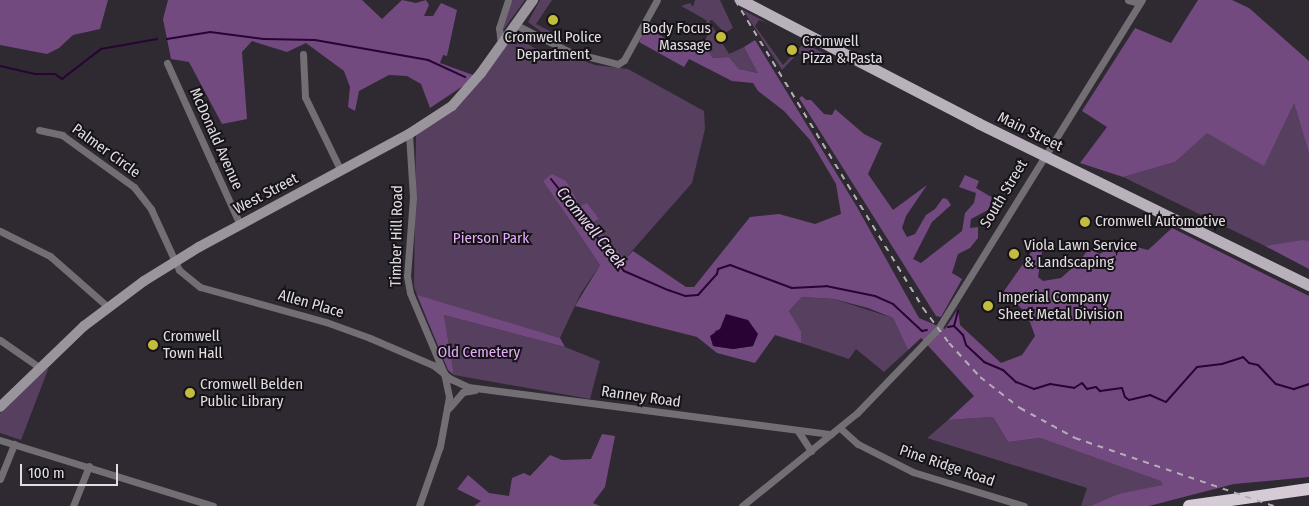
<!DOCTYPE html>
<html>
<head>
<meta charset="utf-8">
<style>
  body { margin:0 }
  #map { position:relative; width:1309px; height:506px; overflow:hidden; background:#2f2932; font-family:"Fira Sans Condensed",sans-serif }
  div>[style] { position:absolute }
  .green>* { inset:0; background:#573f5f }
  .forest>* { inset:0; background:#724a80 }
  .water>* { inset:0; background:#2a0335 }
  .stream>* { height:2px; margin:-1px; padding:0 1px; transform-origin:1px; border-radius:1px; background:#2a0335 }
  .minor>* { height:7px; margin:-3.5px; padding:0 3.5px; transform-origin:3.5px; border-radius:3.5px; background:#726e73 }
  .secondary>* { height:10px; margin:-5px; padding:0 5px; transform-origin:5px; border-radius:5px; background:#9a949c }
  .primary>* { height:11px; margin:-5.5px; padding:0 5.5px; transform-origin:5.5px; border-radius:5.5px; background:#b8b1bb }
  .motorway>* { height:12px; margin:-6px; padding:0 6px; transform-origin:6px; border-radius:6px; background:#d4cbd7 }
  .rail>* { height:2px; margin-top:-1px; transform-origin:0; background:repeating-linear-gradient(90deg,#b3adb4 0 6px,transparent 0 12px) }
  .dots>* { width:14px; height:14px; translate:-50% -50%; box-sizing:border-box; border:2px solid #161317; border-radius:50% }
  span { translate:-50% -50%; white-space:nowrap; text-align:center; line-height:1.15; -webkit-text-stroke:4px #161317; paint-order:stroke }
  .poi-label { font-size:15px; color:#e2dde3 }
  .right { translate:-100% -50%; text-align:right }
  .left { translate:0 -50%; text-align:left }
  .street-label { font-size:15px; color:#e2dde3 }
  .park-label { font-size:15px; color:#e8acfd }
  .water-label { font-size:16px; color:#ecd4f4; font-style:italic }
  .scale { position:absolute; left:20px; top:464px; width:98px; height:22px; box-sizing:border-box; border:2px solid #e2dde3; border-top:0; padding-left:6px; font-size:15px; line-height:18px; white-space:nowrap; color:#e2dde3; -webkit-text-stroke:4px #161317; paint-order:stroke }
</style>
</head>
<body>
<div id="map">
  <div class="green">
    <i style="clip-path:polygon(512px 0,525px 0,504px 29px,502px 28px)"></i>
    <i style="clip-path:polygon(540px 0,552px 0,536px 24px,550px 31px,547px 36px,528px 22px)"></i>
    <i style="clip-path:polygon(695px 0,720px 0,733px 28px,725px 33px,712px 20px,709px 21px,729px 54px,744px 47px,759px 73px,739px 69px,729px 57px,713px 58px,703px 44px,710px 31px,706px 20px,681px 6px,690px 3px,693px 7px)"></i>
    <i style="clip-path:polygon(743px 10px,768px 23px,759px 20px,755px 26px,783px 65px,804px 43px,824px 53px,819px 62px,798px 53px,782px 70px)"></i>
    <i style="clip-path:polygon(515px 34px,523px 34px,520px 39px,534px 48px,558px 57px,561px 52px,595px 65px,628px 69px,704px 111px,705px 129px,692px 183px,625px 259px,592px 223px,598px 220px,580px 206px,567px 188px,543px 181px,600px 265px,581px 293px,560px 338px,425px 299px,417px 295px,414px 286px,416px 135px,462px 102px)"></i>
    <i style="clip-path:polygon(1294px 103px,1309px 154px,1309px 241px,1265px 246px,1123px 177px,1175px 162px,1206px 132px)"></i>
    <i style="clip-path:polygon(802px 297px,834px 299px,893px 318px,908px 350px,884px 372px,856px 349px,849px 359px,801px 343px,801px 331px,789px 311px)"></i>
    <i style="clip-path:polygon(444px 315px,565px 347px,600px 361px,590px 399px,454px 375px)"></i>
    <i style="clip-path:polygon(49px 367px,21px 440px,0 433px,0 413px)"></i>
    <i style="clip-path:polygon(993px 417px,1008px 442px,1040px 438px,1162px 481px,1164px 486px,1118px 494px,1090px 506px,1081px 506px,1087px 488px,927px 438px,948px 420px)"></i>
  </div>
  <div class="forest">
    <i style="clip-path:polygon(0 0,108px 0,100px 29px,73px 35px,59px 48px,47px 54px,0 45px)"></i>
    <i style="clip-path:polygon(168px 0,362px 0,382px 19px,402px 0,416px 3px,426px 0,429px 5px,424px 16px,433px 16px,441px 3px,457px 10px,447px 56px,443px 55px,440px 63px,473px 75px,466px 84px,430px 108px,421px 84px,407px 76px,389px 75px,359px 91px,355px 111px,348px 107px,350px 87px,344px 71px,306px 43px,287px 52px,252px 41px,242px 52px,247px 119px,222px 124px,189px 62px,171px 59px,163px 19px)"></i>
    <i style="clip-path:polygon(1198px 0,1232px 0,1249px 8px,1309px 61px,1309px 154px,1294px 103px,1264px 166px,1207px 133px,1175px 162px,1123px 177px,1080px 163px,1107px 127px,1082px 111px,1135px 28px,1171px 43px)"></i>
    <i style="clip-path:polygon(evenodd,646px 28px,688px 50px,703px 44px,713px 58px,729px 57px,739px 69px,758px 73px,744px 47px,755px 40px,857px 207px,919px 318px,945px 329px,958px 309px,960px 325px,1001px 363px,1022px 355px,1035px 336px,1027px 314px,1004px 291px,1037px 244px,1043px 246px,1038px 277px,1043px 281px,1061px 278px,1081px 260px,1088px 249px,1100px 254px,1118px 242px,1148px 250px,1172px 228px,1309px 296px,1309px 477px,1234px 484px,1149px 506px,1090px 506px,1118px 494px,1163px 485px,1161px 481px,1040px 438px,1008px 442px,993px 417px,948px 420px,974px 396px,921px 338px,908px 350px,893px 318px,868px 308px,834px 299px,802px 297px,789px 311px,801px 331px,801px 343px,775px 335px,755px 363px,717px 353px,697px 337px,575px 306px,600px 265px,543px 181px,552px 174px,566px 181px,580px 206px,587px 203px,599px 219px,592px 223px,625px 259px,633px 251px,686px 287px,694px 287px,750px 217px,779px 214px,815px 224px,841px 214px,836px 184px,810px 140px,784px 111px,758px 91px,753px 83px,732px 81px,689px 59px,684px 67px,639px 42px,646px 28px,720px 329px,753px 346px,733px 349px,713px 346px,715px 331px,720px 329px)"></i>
    <i style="clip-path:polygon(802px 96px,806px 100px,811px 100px,824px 114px,832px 115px,835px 109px,864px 134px,882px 143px,868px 174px,893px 210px,927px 185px,906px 216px,902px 228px,907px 237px,915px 234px,926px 215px,935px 209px,943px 198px,947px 199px,951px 205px,932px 222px,913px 259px,921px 263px,962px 231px,965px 213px,974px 203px,976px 193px,959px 187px,965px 175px,979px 181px,976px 188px,993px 198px,988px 210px,971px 219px,970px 228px,978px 227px,978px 238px,970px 248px,958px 254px,952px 273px,962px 279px,941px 317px,936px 316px,799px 98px)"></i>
    <i style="clip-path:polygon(1303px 240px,1309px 241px,1309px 269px,1265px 246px)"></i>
    <i style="clip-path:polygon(417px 295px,560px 338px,565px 347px,444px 315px,454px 375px,448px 370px)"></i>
    <i style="clip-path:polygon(602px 434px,615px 436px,605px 487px,593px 503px,600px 506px,474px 506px,481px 501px,457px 489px,468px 475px,489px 493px,509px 496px,512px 478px,524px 473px,530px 476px,550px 455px,562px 460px,591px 459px)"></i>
  </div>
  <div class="water">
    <i style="clip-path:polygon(726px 314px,748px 320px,758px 334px,753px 346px,733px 349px,713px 346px,710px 336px,720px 329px)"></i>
  </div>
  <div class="stream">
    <i style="left:167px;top:39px;width:44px;rotate:-9.2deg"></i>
    <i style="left:210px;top:32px;width:54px;rotate:7.4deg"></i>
    <i style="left:264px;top:39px;width:51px;rotate:1.1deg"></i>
    <i style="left:315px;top:40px;width:115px;rotate:10deg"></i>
    <i style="left:428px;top:60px;width:41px;rotate:24.7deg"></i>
    <i style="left:0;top:66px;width:37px;rotate:13deg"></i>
    <i style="left:36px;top:74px;width:19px"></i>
    <i style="left:55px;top:74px;width:9px;rotate:36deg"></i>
    <i style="left:62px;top:79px;width:49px;rotate:-37.6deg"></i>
    <i style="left:101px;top:49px;width:57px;rotate:-10.1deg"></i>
    <i style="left:551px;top:179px;width:117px;rotate:51.6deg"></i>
    <i style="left:624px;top:271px;width:48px;rotate:23.4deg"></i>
    <i style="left:668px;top:290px;width:18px;rotate:19deg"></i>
    <i style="left:685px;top:296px;width:13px;rotate:-4deg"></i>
    <i style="left:698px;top:295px;width:28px;rotate:-48deg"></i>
    <i style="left:717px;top:274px;width:5px;rotate:-79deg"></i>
    <i style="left:718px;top:269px;width:13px;rotate:-18deg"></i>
    <i style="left:730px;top:265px;width:66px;rotate:20.4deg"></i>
    <i style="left:792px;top:288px;width:34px;rotate:-3deg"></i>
    <i style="left:826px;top:286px;width:50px;rotate:11.5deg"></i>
    <i style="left:875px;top:296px;width:20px;rotate:24deg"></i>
    <i style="left:893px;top:304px;width:40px;rotate:43deg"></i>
    <i style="left:922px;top:331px;width:5px;rotate:-11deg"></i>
    <i style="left:954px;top:326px;width:13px;rotate:45deg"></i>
    <i style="left:963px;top:335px;width:10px;rotate:73deg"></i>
    <i style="left:966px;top:345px;width:25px;rotate:43deg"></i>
    <i style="left:984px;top:362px;width:21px;rotate:23deg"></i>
    <i style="left:1003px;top:370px;width:18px;rotate:43deg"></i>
    <i style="left:1016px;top:382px;width:19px;rotate:21deg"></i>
    <i style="left:1034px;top:389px;width:17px;rotate:-17deg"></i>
    <i style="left:1050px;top:384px;width:24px;rotate:9deg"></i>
    <i style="left:1074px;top:388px;width:9px;rotate:-32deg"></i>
    <i style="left:1082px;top:383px;width:8px;rotate:50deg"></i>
    <i style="left:1087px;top:389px;width:9px;rotate:-13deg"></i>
    <i style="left:1096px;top:387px;width:6px;rotate:45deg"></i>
    <i style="left:1100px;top:391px;width:22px;rotate:-8deg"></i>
    <i style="left:1122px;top:388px;width:9px;rotate:72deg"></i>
    <i style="left:1125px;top:397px;width:5px;rotate:37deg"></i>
    <i style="left:1129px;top:400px;width:22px;rotate:-13deg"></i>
    <i style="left:1150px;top:395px;width:17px;rotate:24deg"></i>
    <i style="left:1166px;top:402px;width:47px;rotate:-48.5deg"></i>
    <i style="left:1197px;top:367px;width:25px;rotate:-7deg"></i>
    <i style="left:1222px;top:364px;width:22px;rotate:-18deg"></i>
    <i style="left:1243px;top:357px;width:8px;rotate:45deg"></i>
    <i style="left:1249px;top:363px;width:9px;rotate:13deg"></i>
    <i style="left:1258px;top:365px;width:26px;rotate:47deg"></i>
    <i style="left:1276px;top:384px;width:19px;rotate:16deg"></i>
    <i style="left:1294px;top:389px;width:16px;rotate:-18deg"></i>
    <i style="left:948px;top:327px;width:6px;rotate:-9deg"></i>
    <i style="left:954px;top:326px;width:16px;rotate:-75deg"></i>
  </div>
  <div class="minor">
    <i style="left:1128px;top:0;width:11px;rotate:15deg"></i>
    <i style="left:516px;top:25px;width:60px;rotate:26.6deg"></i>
    <i style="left:570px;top:52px;width:49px;rotate:14deg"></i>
    <i style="left:618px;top:64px;width:7px;rotate:-34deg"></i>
    <i style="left:624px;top:60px;width:68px;rotate:-61.2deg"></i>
    <i style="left:501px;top:46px;width:18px;rotate:-96deg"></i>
    <i style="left:499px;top:28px;width:29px;rotate:-72deg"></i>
    <i style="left:303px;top:54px;width:43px;rotate:87.3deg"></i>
    <i style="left:305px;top:97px;width:82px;rotate:64.1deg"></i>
    <i style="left:167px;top:63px;width:178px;rotate:65.7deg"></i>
    <i style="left:39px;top:130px;width:24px;rotate:12deg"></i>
    <i style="left:62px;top:135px;width:89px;rotate:35.8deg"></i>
    <i style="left:134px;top:187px;width:28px;rotate:52deg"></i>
    <i style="left:151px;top:209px;width:67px;rotate:65.3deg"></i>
    <i style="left:179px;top:270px;width:27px;rotate:39deg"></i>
    <i style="left:200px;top:287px;width:131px;rotate:15.5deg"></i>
    <i style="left:326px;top:322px;width:47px;rotate:20deg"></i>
    <i style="left:370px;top:338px;width:69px;rotate:23.2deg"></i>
    <i style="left:433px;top:365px;width:23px;rotate:38deg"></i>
    <i style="left:451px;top:379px;width:19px;rotate:25deg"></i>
    <i style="left:468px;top:387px;width:366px;rotate:7.4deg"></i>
    <i style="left:409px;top:134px;width:63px;rotate:86.4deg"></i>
    <i style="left:413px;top:197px;width:79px;rotate:94.3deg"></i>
    <i style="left:407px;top:276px;width:17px;rotate:80deg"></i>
    <i style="left:410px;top:293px;width:87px;rotate:67deg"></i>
    <i style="left:444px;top:373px;width:25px;rotate:78deg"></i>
    <i style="left:449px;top:397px;width:50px;rotate:100.4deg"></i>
    <i style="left:440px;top:446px;width:64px;rotate:109.3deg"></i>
    <i style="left:0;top:231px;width:56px;rotate:26.6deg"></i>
    <i style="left:50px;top:256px;width:77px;rotate:41.3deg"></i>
    <i style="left:939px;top:327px;width:385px;rotate:-58.2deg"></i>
    <i style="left:0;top:340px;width:47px;rotate:34.7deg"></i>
    <i style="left:449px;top:408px;width:21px;rotate:-49deg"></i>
    <i style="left:463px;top:392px;width:12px;rotate:-9deg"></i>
    <i style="left:840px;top:428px;width:24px;rotate:42deg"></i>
    <i style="left:858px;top:444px;width:62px;rotate:27deg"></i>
    <i style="left:913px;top:472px;width:116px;rotate:17deg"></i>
    <i style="left:798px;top:431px;width:24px;rotate:57deg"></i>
    <i style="left:0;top:440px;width:223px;rotate:17.2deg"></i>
    <i style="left:0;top:479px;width:38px;rotate:-68deg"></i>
    <i style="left:73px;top:506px;width:43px;rotate:-68.2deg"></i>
    <i style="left:742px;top:506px;width:148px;rotate:-39deg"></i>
    <i style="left:857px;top:413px;width:114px;rotate:-46.1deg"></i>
  </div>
  <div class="secondary">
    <i style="left:0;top:407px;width:117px;rotate:-44deg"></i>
    <i style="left:84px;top:326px;width:75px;rotate:-36.9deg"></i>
    <i style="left:144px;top:281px;width:65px;rotate:-31.7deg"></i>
    <i style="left:199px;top:247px;width:238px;rotate:-28.3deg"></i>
    <i style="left:409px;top:134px;width:51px;rotate:-33.1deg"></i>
    <i style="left:452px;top:106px;width:44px;rotate:-48.7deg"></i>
    <i style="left:481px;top:73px;width:90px;rotate:-54.5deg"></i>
  </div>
  <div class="primary">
    <i style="left:741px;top:0;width:267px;rotate:27.4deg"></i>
    <i style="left:978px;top:123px;width:369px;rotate:26.1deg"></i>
  </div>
  <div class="motorway">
    <i style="left:1189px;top:506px;width:121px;rotate:-8.1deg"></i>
  </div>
  <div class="rail">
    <i style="left:735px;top:0;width:361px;rotate:58.6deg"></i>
    <i style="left:923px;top:308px;width:44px;rotate:53.4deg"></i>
    <i style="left:949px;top:343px;width:46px;rotate:47.6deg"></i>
    <i style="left:980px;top:377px;width:51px;rotate:37.8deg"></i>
    <i style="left:1020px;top:408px;width:63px;rotate:28.6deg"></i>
    <i style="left:1075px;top:438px;width:210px;rotate:18.9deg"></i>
  </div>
  <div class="dots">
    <i style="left:553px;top:20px;background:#c2bd3f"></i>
    <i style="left:721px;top:37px;background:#c2bd3f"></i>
    <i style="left:792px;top:50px;background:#c2bd3f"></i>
    <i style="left:1085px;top:222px;background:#c2bd3f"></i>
    <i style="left:1014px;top:254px;background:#c2bd3f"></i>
    <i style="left:988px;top:306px;background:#c2bd3f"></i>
    <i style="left:153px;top:345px;background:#c2bd3f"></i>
    <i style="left:190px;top:393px;background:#c2bd3f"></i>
  </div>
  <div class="poi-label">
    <span class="right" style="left:711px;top:37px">Body Focus<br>Massage</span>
    <span style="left:553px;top:46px">Cromwell Police<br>Department</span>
    <span class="left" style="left:802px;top:50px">Cromwell<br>Pizza &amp; Pasta</span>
    <span class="left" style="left:1095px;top:222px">Cromwell Automotive</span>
    <span class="left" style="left:1024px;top:254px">Viola Lawn Service<br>&amp; Landscaping</span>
    <span class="left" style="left:998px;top:306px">Imperial Company<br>Sheet Metal Division</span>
    <span class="left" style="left:163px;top:345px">Cromwell<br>Town Hall</span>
    <span class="left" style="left:200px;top:393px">Cromwell Belden<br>Public Library</span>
  </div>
  <div class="street-label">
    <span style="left:1030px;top:132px;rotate:26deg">Main Street</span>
    <span style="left:216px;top:139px;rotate:66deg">McDonald Avenue</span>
    <span style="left:106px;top:151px;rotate:36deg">Palmer Circle</span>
    <span style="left:266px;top:194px;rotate:-28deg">West Street</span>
    <span style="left:1004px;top:194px;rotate:-59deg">South Street</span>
    <span style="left:397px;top:236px;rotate:-89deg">Timber Hill Road</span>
    <span style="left:311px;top:304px;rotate:16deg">Allen Place</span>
    <span style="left:641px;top:397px;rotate:8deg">Ranney Road</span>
    <span style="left:947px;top:466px;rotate:19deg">Pine Ridge Road</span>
  </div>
  <div class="park-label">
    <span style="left:491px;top:239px">Pierson Park</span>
    <span style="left:479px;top:353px">Old Cemetery</span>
  </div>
  <div class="water-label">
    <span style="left:591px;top:228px;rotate:51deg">Cromwell Creek</span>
  </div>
  <div class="scale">100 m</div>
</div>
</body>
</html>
